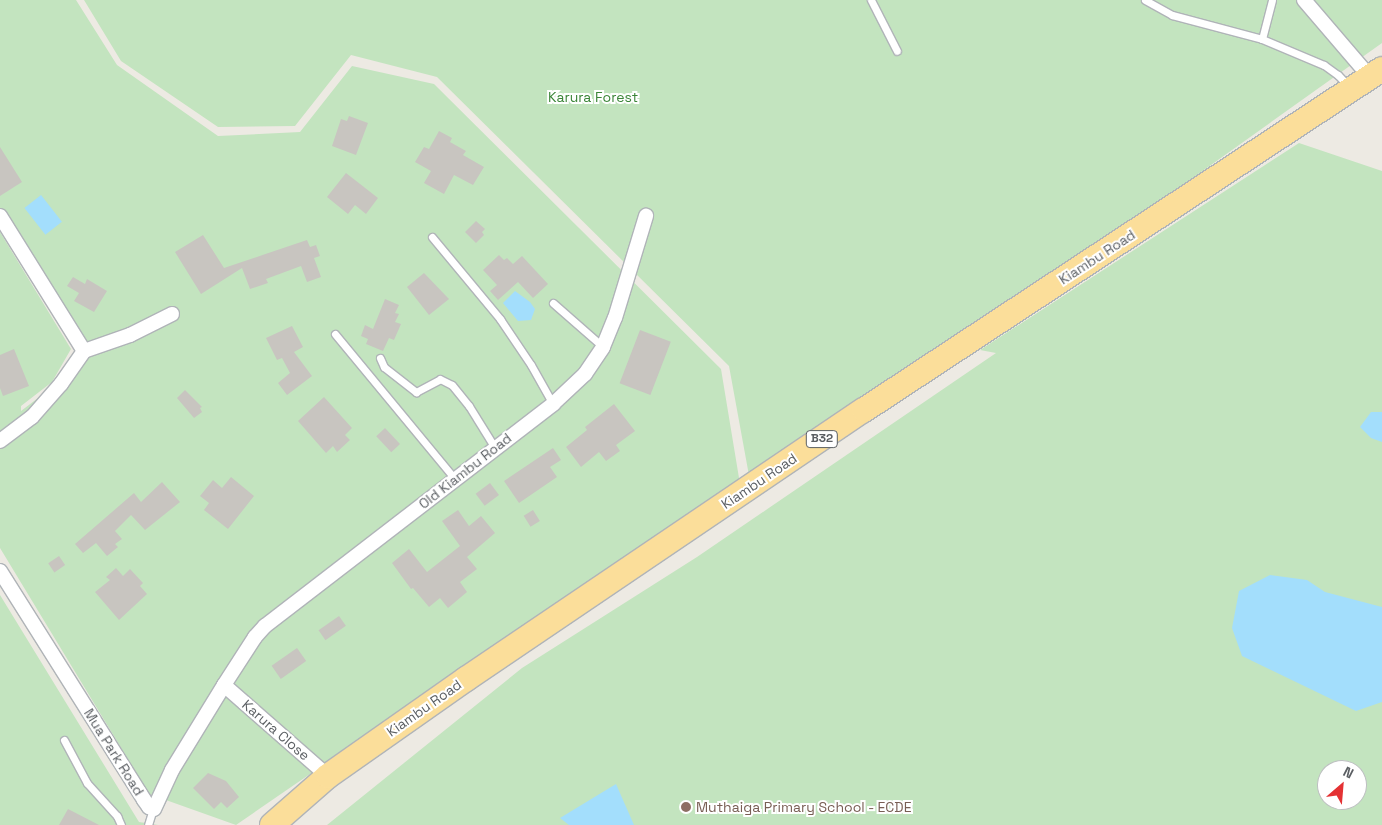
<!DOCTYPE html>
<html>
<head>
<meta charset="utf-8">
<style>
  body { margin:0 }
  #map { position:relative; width:1382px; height:825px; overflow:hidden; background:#edeae3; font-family:"Space Grotesk",sans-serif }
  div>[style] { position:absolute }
  .green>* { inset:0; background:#c3e4bf }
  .water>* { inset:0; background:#a3defc; transform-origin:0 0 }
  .building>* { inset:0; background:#c8c5c0; transform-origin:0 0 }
  .roads { filter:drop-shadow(1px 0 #b0b4b8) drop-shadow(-1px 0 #b0b4b8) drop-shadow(0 1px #b0b4b8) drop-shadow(0 -1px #b0b4b8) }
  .service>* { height:7px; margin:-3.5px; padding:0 3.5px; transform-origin:3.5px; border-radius:3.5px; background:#fff }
  .minor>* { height:14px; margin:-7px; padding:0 7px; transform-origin:7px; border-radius:7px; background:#fff }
  .trunk>* { height:24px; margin:-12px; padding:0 12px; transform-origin:12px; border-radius:12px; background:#fbde9a }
  .dots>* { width:14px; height:14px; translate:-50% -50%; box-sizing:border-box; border:2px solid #fff; border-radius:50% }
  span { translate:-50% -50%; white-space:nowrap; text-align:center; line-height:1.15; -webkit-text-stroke:4px #fff; paint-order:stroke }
  .shield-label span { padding:1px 4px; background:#fff; border:1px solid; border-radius:4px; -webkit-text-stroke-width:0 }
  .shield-label { font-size:12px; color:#5b5f63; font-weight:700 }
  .park-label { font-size:14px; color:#3b8538 }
  .street-label { font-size:14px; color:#5b5f63 }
  .education-label { font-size:14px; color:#785e54 }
  .left { translate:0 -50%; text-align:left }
  .north { position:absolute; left:1317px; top:760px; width:50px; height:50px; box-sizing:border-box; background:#fff; border:1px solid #bdbfc1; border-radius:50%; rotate:27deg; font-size:14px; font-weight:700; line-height:20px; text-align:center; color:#5b5f63 }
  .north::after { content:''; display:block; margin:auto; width:18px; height:22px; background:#e43234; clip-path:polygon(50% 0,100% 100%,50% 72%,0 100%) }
</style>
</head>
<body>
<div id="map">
  <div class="green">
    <i style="clip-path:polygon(0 0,76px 0,117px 65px,218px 136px,300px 132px,352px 66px,434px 84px,721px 369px,740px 484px,461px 670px,236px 825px,149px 794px,0 548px,0 232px,71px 349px,52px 382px,21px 406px,21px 411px,55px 385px,74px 354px,74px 346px,0 226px)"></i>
    <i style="clip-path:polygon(84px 0,1382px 0,1382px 43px,752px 492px,729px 366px,437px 77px,351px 55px,295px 126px,218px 127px,121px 61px)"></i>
    <i style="clip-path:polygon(evenodd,1299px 143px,1382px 171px,1382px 825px,327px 825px,522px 668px,697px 557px,996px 353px,980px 350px,1299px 143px,1327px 770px,1357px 770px,1357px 800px,1327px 800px,1327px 770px)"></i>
    <i style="clip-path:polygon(0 595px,139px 822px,158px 825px,0 825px)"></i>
  </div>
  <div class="water">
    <i style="left:41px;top:195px;width:34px;height:21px;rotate:52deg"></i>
    <i style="clip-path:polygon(515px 291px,530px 302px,535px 309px,531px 320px,518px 321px,503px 303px)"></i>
    <i style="clip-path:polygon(1371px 412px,1382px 412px,1382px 442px,1371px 438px,1360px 427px)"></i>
    <i style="clip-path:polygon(1270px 575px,1307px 580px,1325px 592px,1382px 607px,1382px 702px,1356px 711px,1242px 656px,1232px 628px,1239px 591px)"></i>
    <i style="clip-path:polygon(616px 784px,634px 825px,569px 825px,560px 818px)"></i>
  </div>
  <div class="building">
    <i style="clip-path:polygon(349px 116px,368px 123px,356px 155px,332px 146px,341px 119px,347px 121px)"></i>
    <i style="clip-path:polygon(439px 131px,452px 138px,450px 142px,466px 151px,463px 155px,484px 167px,473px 185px,454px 175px,444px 194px,424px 183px,431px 171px,415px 162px,424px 147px,429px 149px)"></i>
    <i style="clip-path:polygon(0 147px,22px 182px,0 196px)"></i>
    <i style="clip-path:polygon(346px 173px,378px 198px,366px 214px,355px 205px,348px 214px,327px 197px)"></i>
    <i style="clip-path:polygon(476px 221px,485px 229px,482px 232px,484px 235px,476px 243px,465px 232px)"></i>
    <i style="clip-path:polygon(203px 235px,224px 268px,307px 240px,310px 247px,316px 245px,320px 256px,314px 258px,321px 277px,307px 282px,301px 266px,266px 279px,268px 283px,250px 289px,242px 268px,201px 294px,175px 252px)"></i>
    <i style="clip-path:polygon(499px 255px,504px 260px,507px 258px,513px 264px,522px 256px,548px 284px,533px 298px,518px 282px,498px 300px,490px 291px,497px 285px,483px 270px)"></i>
    <i style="clip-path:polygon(424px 273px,449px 299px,429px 315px,407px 287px)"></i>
    <i style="clip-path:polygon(73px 277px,85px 284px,87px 279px,107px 291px,94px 312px,74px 301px,79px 293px,67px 286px)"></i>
    <i style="clip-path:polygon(385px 299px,399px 305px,395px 313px,399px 314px,395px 322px,401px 324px,394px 340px,389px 338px,383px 351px,366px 344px,368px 339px,361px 336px,365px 325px,373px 329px)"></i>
    <i style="clip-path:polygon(292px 326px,303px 347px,294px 352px,312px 376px,287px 395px,278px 383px,290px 373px,282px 358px,277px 360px,266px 338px)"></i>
    <i style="left:640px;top:330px;width:33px;height:57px;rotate:21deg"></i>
    <i style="clip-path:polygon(14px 349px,29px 386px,3px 396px,0 388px,0 355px)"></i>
    <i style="clip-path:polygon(185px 390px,202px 407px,200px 408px,202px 412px,194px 418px,177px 398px)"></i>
    <i style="clip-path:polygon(324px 397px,352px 428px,345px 435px,350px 440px,337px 452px,333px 446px,326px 453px,298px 421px)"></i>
    <i style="clip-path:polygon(614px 404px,635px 431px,616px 445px,620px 451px,606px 461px,599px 452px,581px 467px,566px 447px,587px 430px,585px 427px)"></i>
    <i style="left:385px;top:428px;width:22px;height:12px;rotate:47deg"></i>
    <i style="clip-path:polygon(553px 448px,561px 460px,550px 467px,557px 477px,519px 503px,504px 481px)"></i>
    <i style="clip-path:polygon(231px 477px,254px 496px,228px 529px,204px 510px,209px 503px,200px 496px,213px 480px,222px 488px)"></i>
    <i style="clip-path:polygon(162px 482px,180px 502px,145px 530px,131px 515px,115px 531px,122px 539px,115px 544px,118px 547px,107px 556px,96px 543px,83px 553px,75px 544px,134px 493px,141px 502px)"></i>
    <i style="left:490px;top:483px;width:15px;height:18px;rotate:53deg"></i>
    <i style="clip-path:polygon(458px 510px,469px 526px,481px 516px,495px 533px,467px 557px,477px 569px,460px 582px,467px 592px,448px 608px,440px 598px,429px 607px,413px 588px,411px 589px,392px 563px,409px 549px,427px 572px,460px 546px,442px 521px)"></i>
    <i style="left:533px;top:510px;width:13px;height:11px;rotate:58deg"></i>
    <i style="left:59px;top:556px;width:11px;height:13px;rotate:56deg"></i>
    <i style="clip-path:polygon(116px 568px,123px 576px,130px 569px,143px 583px,140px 586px,147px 594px,119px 620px,95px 592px,110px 580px,106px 577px)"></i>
    <i style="left:339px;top:616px;width:12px;height:25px;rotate:55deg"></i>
    <i style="left:297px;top:648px;width:16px;height:31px;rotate:55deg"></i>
    <i style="clip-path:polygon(208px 773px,226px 781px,239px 797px,227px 808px,221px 802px,214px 809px,193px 788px)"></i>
    <i style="clip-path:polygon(68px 809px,99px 825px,59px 825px)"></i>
  </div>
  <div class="roads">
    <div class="service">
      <i style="left:871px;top:0;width:57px;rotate:63deg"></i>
      <i style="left:1145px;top:0;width:31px;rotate:29deg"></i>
      <i style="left:1172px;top:15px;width:93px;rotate:14.9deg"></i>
      <i style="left:1262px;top:39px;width:67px;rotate:22.8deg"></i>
      <i style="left:1324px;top:65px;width:17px;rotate:36deg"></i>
      <i style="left:1338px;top:75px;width:16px;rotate:47deg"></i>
      <i style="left:1262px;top:39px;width:40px;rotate:-75.6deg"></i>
      <i style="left:432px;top:237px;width:107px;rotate:50.3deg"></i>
      <i style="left:500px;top:319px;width:55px;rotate:56deg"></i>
      <i style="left:531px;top:365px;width:45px;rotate:60.6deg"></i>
      <i style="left:553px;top:303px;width:67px;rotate:41.3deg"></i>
      <i style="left:335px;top:334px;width:188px;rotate:50.4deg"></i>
      <i style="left:380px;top:358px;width:10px;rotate:66deg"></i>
      <i style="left:384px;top:367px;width:41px;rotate:38deg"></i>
      <i style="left:416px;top:392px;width:27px;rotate:-28deg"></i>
      <i style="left:440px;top:379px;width:13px;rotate:27deg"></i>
      <i style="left:452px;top:385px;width:27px;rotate:51deg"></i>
      <i style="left:469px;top:406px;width:49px;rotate:58.2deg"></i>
      <i style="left:64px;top:740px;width:49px;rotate:61.9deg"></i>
      <i style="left:87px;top:783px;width:45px;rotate:47.7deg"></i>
      <i style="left:117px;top:816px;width:10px;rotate:66deg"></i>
      <i style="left:148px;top:825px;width:17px;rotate:-73deg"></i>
    </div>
    <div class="minor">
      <i style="left:1304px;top:0;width:101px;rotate:49.4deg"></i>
      <i style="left:0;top:216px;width:159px;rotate:58.1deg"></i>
      <i style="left:0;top:441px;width:40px;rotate:-37deg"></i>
      <i style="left:32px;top:417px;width:44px;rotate:-48.7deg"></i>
      <i style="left:61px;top:384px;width:40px;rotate:-55.1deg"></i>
      <i style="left:84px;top:351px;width:49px;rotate:-19.2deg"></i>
      <i style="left:130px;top:335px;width:47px;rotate:-26.6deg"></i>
      <i style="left:0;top:571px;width:271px;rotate:57.8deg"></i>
      <i style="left:144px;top:800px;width:9px;rotate:54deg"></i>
      <i style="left:149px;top:807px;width:5px;rotate:22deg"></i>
      <i style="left:154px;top:809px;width:43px;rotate:-65.2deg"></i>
      <i style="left:172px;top:770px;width:100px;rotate:-58.5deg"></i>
      <i style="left:224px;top:685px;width:57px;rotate:-57.1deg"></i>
      <i style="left:255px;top:637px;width:15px;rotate:-48deg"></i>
      <i style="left:265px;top:626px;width:364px;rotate:-37.6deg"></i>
      <i style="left:553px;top:404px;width:44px;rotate:-43.2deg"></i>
      <i style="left:585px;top:374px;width:32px;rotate:-56deg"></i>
      <i style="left:603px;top:347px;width:31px;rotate:-68deg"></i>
      <i style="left:615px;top:318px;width:107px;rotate:-73.1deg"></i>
      <i style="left:224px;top:685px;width:138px;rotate:41.2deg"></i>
    </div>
    <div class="trunk">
      <i style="left:272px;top:825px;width:74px;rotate:-41.2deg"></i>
      <i style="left:328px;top:776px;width:169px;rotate:-35.1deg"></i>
      <i style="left:466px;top:679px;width:480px;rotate:-34.1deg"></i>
      <i style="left:864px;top:410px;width:620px;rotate:-33.36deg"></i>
    </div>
  </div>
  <div class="dots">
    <i style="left:686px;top:807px;background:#8d6e63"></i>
  </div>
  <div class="shield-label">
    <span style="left:822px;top:439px">B32</span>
  </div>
  <div class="park-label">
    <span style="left:593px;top:97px">Karura Forest</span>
  </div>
  <div class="street-label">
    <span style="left:1097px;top:257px;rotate:-33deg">Kiambu Road</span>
    <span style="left:465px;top:471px;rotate:-38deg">Old Kiambu Road</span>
    <span style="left:759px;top:481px;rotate:-34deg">Kiambu Road</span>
    <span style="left:424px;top:708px;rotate:-35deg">Kiambu Road</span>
    <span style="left:276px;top:730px;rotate:41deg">Karura Close</span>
    <span style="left:114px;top:752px;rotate:58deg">Mua Park Road</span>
  </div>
  <div class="education-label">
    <span class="left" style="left:696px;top:807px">Muthaiga Primary School - ECDE</span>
  </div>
  <div class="north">N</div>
</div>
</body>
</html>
